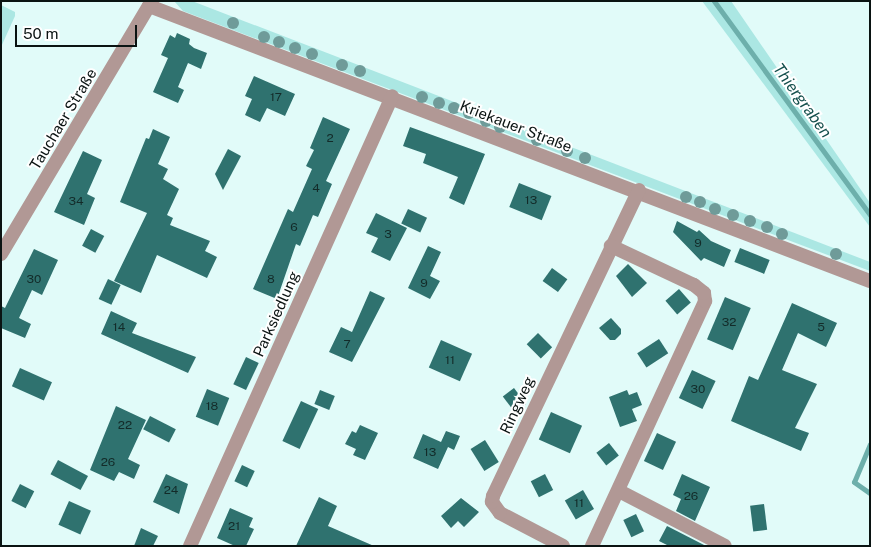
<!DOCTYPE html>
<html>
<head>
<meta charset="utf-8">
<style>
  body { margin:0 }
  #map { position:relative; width:871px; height:547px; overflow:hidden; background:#e1fbf9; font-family:"Public Sans",sans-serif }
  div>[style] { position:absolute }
  .green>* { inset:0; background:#abe7e3 }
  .stream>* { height:5px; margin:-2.5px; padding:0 2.5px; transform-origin:2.5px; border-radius:2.5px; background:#6dafab }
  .building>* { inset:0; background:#2f726f; transform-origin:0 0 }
  .minor>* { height:14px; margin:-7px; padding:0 7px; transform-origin:7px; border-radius:7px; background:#b19895 }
  .tertiary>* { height:14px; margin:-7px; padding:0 7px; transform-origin:7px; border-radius:7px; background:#b19895 }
  .trees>* { width:12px; height:12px; margin:-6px; border-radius:50%; background:#6f9b99 }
  span { translate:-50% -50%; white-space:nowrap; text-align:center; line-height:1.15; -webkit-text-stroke:4px #fff; paint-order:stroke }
  .number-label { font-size:12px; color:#132b29 }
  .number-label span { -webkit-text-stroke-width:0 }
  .street-label { font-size:15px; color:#0a1312 }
  .water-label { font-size:16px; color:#15504d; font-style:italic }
  .frame { position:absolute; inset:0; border:2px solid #0a1312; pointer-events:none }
  .scale { position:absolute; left:15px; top:25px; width:122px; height:22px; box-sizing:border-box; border:2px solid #0a1312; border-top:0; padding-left:6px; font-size:15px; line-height:18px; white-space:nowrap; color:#0a1312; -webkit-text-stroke:4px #fff; paint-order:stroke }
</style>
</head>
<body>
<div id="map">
  <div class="green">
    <i style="clip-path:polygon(174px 1px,192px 1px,870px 262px,870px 271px,183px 11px)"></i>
    <i style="clip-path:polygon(702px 1px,731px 1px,870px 203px,870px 227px)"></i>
    <i style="clip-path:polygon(1px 5px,15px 12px,15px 16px,1px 47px)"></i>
  </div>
  <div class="stream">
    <i style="left:714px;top:1px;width:265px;rotate:53.9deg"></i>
    <i style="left:870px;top:444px;width:41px;rotate:112.8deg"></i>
    <i style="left:854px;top:482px;width:19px;rotate:35deg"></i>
  </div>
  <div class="building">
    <i style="clip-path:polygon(177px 33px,190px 39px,189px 44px,194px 48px,207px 53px,201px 69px,188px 63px,178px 87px,184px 90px,178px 103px,153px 92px,168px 58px,161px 55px,170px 35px,175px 38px)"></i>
    <i style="clip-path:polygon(254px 76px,295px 94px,285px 116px,267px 108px,260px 122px,245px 115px,252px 99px,245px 96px)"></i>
    <i style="clip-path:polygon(323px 117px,350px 129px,326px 181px,332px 184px,318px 217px,313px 215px,300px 246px,296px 244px,277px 299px,253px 289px,288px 209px,293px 212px,312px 169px,306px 166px,314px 150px,310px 148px)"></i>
    <i style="clip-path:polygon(410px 127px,485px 154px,464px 205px,449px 198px,458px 177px,423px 163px,426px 154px,403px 146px)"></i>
    <i style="clip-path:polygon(153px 129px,170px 137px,158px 164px,168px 169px,163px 179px,179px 189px,167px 215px,173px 218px,170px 225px,210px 241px,205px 251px,217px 257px,207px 278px,157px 255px,141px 293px,114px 281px,147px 213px,120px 202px,146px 138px,149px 139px)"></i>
    <i style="clip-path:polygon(228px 149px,241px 156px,223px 190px,215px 174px)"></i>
    <i style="clip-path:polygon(83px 151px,102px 160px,87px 194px,95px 198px,84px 225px,54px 212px)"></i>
    <i style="left:519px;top:183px;width:35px;height:26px;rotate:22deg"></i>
    <i style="left:408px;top:209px;width:21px;height:16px;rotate:25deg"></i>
    <i style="clip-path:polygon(376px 213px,407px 228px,390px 261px,371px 252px,378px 238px,366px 233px)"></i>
    <i style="clip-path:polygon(677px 221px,697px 232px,699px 230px,711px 241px,731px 250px,724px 267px,704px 258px,701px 261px,673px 232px)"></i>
    <i style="left:91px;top:229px;width:15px;height:19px;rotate:28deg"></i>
    <i style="clip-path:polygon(428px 246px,441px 252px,430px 276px,440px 281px,430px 299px,408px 288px)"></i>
    <i style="left:740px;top:248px;width:32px;height:15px;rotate:22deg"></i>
    <i style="clip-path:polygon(34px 249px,58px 260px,42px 295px,32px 290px,19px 318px,31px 324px,25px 338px,1px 328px,1px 306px,5px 308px)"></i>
    <i style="clip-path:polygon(628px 264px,647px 283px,632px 297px,616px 276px)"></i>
    <i style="left:552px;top:268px;width:19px;height:16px;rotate:36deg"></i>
    <i style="left:108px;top:279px;width:14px;height:22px;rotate:25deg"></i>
    <i style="left:679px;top:289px;width:18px;height:18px;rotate:49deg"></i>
    <i style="clip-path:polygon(370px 291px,385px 298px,352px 362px,329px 352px,341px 327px,352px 332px)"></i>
    <i style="left:725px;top:297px;width:28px;height:46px;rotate:23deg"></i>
    <i style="clip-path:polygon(792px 303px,837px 323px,826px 347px,798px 333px,782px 370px,817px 384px,795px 428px,809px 433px,801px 451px,731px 421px,749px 376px,758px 380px)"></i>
    <i style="clip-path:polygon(111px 311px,137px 323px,132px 333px,196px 357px,188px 373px,101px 334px)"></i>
    <i style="clip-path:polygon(611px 318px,621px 329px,621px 334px,615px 340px,610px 340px,599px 328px)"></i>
    <i style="left:538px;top:333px;width:20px;height:16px;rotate:45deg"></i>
    <i style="left:659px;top:339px;width:17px;height:26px;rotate:57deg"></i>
    <i style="left:441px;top:340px;width:34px;height:30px;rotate:24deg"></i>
    <i style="left:246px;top:357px;width:14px;height:30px;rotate:25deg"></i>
    <i style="left:20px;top:368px;width:35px;height:20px;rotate:24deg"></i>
    <i style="left:692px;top:370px;width:26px;height:31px;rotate:25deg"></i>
    <i style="left:514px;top:388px;width:20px;height:14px;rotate:53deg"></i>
    <i style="left:207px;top:389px;width:24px;height:30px;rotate:22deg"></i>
    <i style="left:320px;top:390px;width:16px;height:15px;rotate:22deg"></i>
    <i style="clip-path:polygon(627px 390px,629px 395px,637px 392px,642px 405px,632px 409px,637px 421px,620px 427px,609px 397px)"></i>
    <i style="left:301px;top:401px;width:19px;height:44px;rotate:25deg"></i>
    <i style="clip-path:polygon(116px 406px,146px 420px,128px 459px,140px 465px,134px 479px,119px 472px,114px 481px,90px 470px)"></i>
    <i style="left:551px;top:412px;width:34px;height:30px;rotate:24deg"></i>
    <i style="left:150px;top:416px;width:29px;height:15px;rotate:27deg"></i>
    <i style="clip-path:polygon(360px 425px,378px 433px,365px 460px,353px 455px,356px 449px,345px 444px,352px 431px,356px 433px)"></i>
    <i style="clip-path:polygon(446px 431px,460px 436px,454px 450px,448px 447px,438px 469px,413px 458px,423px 434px,441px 442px)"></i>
    <i style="left:657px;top:433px;width:21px;height:31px;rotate:25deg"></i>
    <i style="left:485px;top:440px;width:26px;height:17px;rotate:58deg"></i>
    <i style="left:609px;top:443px;width:16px;height:16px;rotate:52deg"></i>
    <i style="left:58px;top:460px;width:34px;height:16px;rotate:28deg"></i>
    <i style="left:242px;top:465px;width:14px;height:18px;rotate:25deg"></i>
    <i style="clip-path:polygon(166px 474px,188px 484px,179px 514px,153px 502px)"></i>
    <i style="left:545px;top:474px;width:18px;height:16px;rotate:63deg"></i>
    <i style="clip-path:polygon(682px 474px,710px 487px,695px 521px,676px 511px,681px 499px,673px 495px)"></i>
    <i style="left:20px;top:484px;width:16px;height:19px;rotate:27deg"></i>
    <i style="left:583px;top:490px;width:22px;height:21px;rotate:60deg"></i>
    <i style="clip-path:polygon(319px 497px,337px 506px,328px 526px,374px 546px,296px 546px)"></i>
    <i style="clip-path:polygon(461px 498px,479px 512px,464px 527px,458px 521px,451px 528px,441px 516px)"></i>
    <i style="left:69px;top:501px;width:24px;height:26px;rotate:24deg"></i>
    <i style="left:764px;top:504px;width:26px;height:14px;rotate:83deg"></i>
    <i style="clip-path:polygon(230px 508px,253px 518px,249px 527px,254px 529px,246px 546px,235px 546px,217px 538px)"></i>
    <i style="left:636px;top:514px;width:19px;height:14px;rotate:65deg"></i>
    <i style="clip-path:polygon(667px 526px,669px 527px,706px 546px,669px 546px,659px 541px)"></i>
    <i style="clip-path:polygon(141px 528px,158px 536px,153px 546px,134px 546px)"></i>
  </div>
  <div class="minor">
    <i style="left:149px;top:6px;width:772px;rotate:20.88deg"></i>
    <i style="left:619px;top:491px;width:119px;rotate:27.4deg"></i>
    <i style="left:190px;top:546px;width:493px;rotate:-65.8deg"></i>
    <i style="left:563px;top:546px;width:71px;rotate:-152.4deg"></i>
    <i style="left:500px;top:513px;width:14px;rotate:-126deg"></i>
    <i style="left:492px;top:502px;width:6px;rotate:-81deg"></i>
    <i style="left:493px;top:496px;width:339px;rotate:-64.5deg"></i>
    <i style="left:592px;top:546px;width:270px;rotate:-65.2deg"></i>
    <i style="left:705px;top:301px;width:8px;rotate:-97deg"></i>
    <i style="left:704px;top:293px;width:13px;rotate:-141deg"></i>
    <i style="left:694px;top:285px;width:92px;rotate:-154.8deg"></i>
  </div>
  <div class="tertiary">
    <i style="left:1px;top:254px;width:295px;rotate:-59.2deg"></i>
  </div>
  <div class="trees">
    <i style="left:233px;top:23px"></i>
    <i style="left:264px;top:37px"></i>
    <i style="left:279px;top:42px"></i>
    <i style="left:295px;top:48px"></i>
    <i style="left:312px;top:54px"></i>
    <i style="left:342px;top:65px"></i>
    <i style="left:360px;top:71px"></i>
    <i style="left:422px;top:97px"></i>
    <i style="left:439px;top:103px"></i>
    <i style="left:454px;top:108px"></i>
    <i style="left:469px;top:113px"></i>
    <i style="left:486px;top:121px"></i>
    <i style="left:500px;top:127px"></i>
    <i style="left:537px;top:140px"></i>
    <i style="left:567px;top:151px"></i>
    <i style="left:585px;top:158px"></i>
    <i style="left:686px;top:197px"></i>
    <i style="left:700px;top:202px"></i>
    <i style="left:715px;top:209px"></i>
    <i style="left:733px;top:215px"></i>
    <i style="left:750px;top:221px"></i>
    <i style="left:767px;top:227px"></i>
    <i style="left:782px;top:234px"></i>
    <i style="left:836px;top:254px"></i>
  </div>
  <div class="number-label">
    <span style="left:276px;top:98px">17</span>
    <span style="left:330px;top:139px">2</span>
    <span style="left:316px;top:189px">4</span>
    <span style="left:531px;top:201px">13</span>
    <span style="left:76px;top:202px">34</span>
    <span style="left:294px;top:228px">6</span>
    <span style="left:388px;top:235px">3</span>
    <span style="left:698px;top:244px">9</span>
    <span style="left:34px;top:280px">30</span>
    <span style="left:271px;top:280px">8</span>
    <span style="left:424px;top:284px">9</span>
    <span style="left:729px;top:323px">32</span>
    <span style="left:119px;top:328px">14</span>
    <span style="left:821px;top:328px">5</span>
    <span style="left:347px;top:345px">7</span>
    <span style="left:450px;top:361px">11</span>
    <span style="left:698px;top:390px">30</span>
    <span style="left:212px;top:407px">18</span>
    <span style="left:125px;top:426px">22</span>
    <span style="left:430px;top:453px">13</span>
    <span style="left:108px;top:463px">26</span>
    <span style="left:171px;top:491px">24</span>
    <span style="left:691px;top:497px">26</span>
    <span style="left:579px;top:504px">11</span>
    <span style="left:234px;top:527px">21</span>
  </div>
  <div class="street-label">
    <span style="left:63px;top:119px;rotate:-59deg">Tauchaer Straße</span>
    <span style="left:516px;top:126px;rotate:21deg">Kriekauer Straße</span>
    <span style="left:276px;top:314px;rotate:-66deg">Parksiedlung</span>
    <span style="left:517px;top:405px;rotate:-65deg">Ringweg</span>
  </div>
  <div class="water-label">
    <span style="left:802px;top:101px;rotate:54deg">Thiergraben</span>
  </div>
  <div class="frame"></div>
  <div class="scale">50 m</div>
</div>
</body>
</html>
